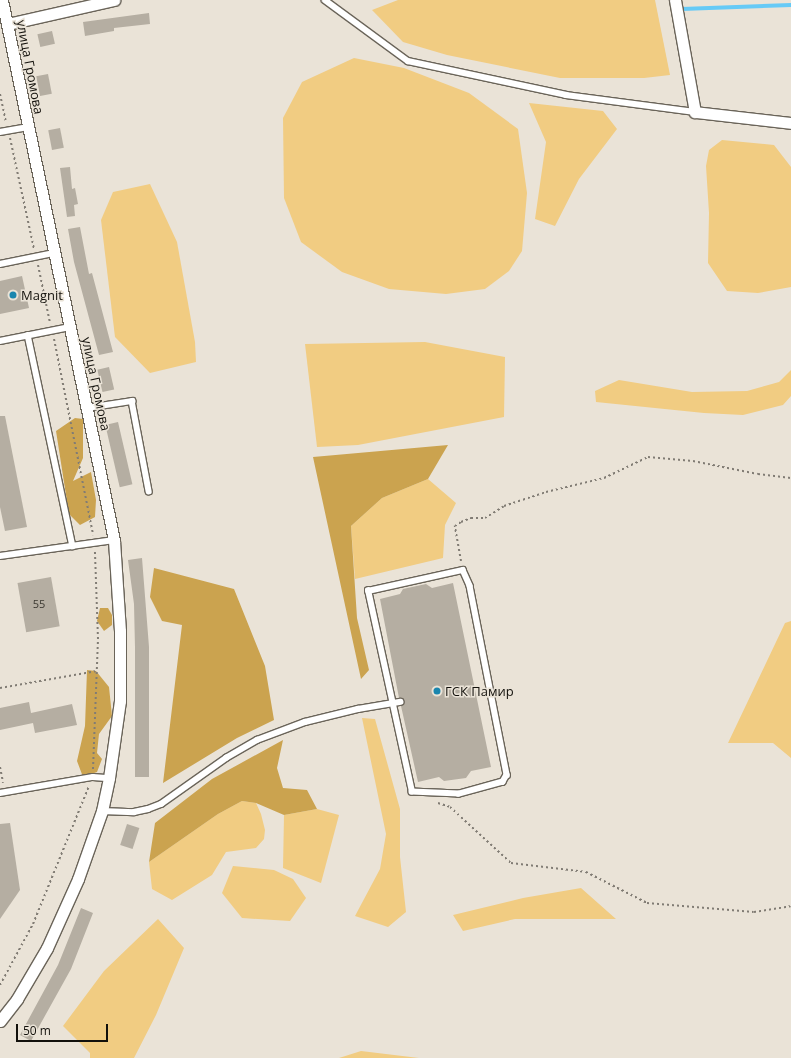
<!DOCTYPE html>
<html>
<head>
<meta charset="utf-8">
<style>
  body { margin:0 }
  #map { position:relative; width:791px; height:1058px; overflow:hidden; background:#eae3d7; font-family:"Open Sans",sans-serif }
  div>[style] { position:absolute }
  .green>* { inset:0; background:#f1cc82 }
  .forest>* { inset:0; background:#cba34f }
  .stream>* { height:3.5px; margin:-1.75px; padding:0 1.75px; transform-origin:1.75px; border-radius:1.75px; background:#66caf6 }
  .building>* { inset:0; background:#b5aea2; transform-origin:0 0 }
  .path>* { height:2px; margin-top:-1px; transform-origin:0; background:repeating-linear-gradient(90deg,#817c74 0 2px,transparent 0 5px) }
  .roads { filter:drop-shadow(1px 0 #6a6459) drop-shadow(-1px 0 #6a6459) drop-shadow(0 1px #6a6459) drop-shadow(0 -1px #6a6459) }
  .lane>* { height:5.5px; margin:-2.75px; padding:0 2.75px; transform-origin:2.75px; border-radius:2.75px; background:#fff }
  .street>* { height:11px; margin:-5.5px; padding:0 5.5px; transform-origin:5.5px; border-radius:5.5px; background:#fff }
  .dots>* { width:11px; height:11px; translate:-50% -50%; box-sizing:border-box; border:2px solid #eae3d7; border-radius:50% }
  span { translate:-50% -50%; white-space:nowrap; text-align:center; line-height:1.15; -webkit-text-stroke:3px #eae3d7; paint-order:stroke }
  .number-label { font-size:11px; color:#3b3831 }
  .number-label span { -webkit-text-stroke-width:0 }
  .street-label { font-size:13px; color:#12100b }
  .poi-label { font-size:13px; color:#12100b }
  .left { translate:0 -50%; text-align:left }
  .scale { position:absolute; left:16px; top:1024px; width:92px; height:18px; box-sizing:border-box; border:2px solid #12100b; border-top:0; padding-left:5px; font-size:12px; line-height:14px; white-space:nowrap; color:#12100b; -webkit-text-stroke:3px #eae3d7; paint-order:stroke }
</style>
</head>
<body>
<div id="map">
  <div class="green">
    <i style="clip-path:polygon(398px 0,655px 0,670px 75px,644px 78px,560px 78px,447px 55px,403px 42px,372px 10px)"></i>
    <i style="clip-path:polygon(354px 58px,404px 68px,469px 93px,518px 129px,527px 193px,522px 251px,509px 271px,485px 289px,446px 294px,389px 289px,342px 272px,301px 242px,284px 198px,283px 118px,302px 82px)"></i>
    <i style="clip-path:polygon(529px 103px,603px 111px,617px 129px,579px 179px,555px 226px,535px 219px,546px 142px)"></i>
    <i style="clip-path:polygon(722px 140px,774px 145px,791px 167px,791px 287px,758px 293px,727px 291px,708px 263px,709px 213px,706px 166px,709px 150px)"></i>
    <i style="clip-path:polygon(150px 184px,177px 242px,195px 342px,196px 362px,150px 373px,115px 337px,101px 220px,113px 192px)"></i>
    <i style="clip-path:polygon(425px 342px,505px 357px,504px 417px,358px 445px,317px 447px,305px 344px)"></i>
    <i style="clip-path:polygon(791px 370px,791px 396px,783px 405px,743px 415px,704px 413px,596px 402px,595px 391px,619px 380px,692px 392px,747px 391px,779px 382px)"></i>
    <i style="clip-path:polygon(428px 479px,456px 503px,445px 525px,443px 558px,355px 579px,351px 526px,382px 498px)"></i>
    <i style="clip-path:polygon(791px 621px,791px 758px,773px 743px,728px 743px,785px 623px)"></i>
    <i style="clip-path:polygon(362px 718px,375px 719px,400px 809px,400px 857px,406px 912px,388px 927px,355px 916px,380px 869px,386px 834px)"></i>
    <i style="clip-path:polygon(242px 801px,256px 803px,261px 814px,265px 830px,264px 839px,256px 848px,226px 852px,212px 875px,172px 900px,152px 889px,149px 862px,218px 814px)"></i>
    <i style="clip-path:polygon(317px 809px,339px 815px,321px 883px,283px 868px,284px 815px)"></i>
    <i style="clip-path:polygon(233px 866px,274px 870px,293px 879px,306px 898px,290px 921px,242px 918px,222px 893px)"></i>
    <i style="clip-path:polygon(581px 888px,616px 919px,515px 919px,463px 931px,453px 915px,523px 898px)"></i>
    <i style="clip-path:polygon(158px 919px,184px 948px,156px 1015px,134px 1058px,90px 1058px,90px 1053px,63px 1026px,104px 971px)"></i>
    <i style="clip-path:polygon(361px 1051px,419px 1058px,339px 1058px)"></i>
  </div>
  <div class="forest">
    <i style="clip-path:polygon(75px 418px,83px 419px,83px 458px,73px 481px,91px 472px,96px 500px,95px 517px,80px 525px,69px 514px,56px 431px)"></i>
    <i style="clip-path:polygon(448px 445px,428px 479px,382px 498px,351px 526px,357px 618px,369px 670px,361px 679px,313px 457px)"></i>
    <i style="clip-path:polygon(154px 568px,234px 589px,265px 666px,274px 720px,237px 738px,163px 783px,182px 625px,162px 621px,150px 597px)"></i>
    <i style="clip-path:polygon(100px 608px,108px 608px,112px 615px,112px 625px,104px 631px,97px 621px)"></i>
    <i style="clip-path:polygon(87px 670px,96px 671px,109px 687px,112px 716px,99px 734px,97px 753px,102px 759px,97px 772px,83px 777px,77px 761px,85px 726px)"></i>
    <i style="clip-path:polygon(283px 740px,277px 768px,283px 788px,307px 790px,317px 809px,284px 815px,256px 803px,242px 801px,218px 814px,149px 862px,155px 823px,212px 779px)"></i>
  </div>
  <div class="stream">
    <i style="left:682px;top:9px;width:109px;rotate:-2.1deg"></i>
  </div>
  <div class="building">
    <i style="clip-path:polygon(149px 13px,150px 24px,114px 28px,114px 31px,85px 36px,83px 22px)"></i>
    <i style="left:52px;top:31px;width:13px;height:15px;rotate:77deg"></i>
    <i style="left:48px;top:74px;width:20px;height:12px;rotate:79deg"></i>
    <i style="left:60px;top:128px;width:20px;height:12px;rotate:79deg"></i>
    <i style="clip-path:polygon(70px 167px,72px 189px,75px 188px,78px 204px,74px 205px,75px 216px,67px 217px,60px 168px)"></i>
    <i style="clip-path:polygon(80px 227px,89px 274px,92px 273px,113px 352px,99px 355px,74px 262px,68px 229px)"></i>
    <i style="clip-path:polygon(22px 276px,29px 308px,0 314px,0 281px)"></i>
    <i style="left:109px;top:367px;width:23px;height:12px;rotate:77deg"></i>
    <i style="clip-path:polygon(0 416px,5px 416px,27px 527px,5px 531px,0 507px)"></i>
    <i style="left:118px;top:422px;width:64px;height:13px;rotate:77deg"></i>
    <i style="clip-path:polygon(142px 558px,149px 647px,149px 777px,135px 777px,135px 648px,134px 604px,128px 560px)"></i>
    <i style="left:51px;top:577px;width:50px;height:34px;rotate:80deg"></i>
    <i style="clip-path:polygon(453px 583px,491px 767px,471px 771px,466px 778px,444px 781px,439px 777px,418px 782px,401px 706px,404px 701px,399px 698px,380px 599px,400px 594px,403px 589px,426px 584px,432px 588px)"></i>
    <i style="clip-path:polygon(29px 702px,31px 713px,72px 704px,77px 725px,35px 733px,33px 723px,0 730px,0 708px)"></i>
    <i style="clip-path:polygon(10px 823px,20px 890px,0 919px,0 824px)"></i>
    <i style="left:127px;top:824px;width:13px;height:22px;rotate:18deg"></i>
    <i style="clip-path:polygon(81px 908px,93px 913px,71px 969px,31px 1041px,20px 1035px,58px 965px)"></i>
  </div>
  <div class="path">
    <i style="left:0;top:94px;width:29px;rotate:78deg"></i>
    <i style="left:10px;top:138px;width:114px;rotate:77.8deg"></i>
    <i style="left:38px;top:265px;width:59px;rotate:78.3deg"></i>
    <i style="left:54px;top:339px;width:200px;rotate:78.7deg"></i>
    <i style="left:461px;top:561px;width:36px;rotate:-100deg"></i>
    <i style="left:455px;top:526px;width:7px;rotate:-34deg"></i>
    <i style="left:461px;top:522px;width:11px;rotate:-22deg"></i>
    <i style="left:471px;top:518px;width:14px"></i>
    <i style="left:485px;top:518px;width:22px;rotate:-32deg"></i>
    <i style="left:504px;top:506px;width:44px;rotate:-18.4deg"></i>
    <i style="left:546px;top:492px;width:60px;rotate:-13.6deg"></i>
    <i style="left:604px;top:478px;width:49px;rotate:-25.5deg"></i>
    <i style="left:648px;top:457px;width:45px;rotate:5.1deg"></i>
    <i style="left:693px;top:461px;width:66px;rotate:11.3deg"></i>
    <i style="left:758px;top:474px;width:33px;rotate:7deg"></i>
    <i style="left:0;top:688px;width:97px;rotate:-10deg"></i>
    <i style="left:0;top:767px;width:16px;rotate:79deg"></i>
    <i style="left:93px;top:769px;width:130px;rotate:-87.8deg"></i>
    <i style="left:98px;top:639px;width:88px;rotate:-92deg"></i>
    <i style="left:438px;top:803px;width:13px;rotate:18deg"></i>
    <i style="left:450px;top:807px;width:83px;rotate:42.6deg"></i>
    <i style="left:511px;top:863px;width:76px;rotate:6.8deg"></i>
    <i style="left:586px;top:872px;width:68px;rotate:26.9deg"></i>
    <i style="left:647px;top:903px;width:107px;rotate:4.8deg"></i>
    <i style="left:754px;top:912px;width:37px;rotate:-9deg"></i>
    <i style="left:0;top:985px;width:69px;rotate:-61.6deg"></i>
    <i style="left:33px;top:924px;width:149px;rotate:-67.9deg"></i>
  </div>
  <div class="roads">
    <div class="lane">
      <i style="left:325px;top:0;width:103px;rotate:36.3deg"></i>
      <i style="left:408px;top:61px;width:162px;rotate:12.1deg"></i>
      <i style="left:566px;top:95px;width:130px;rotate:7.5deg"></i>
      <i style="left:0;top:132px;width:27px;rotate:-10deg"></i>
      <i style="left:0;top:264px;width:55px;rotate:-11.5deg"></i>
      <i style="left:28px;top:335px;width:216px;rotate:78deg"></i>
      <i style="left:0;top:341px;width:71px;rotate:-11.3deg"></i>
      <i style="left:87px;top:408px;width:46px;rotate:-8.8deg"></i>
      <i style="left:132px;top:401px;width:92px;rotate:79.3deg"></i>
      <i style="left:0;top:556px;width:115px;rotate:-8deg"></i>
      <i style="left:463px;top:570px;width:17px;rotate:66deg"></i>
      <i style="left:470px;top:586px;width:193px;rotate:78.9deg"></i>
      <i style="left:507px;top:775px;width:8px;rotate:120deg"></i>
      <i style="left:503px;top:782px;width:46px;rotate:164.7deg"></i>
      <i style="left:459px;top:794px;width:47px;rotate:-177.6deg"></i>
      <i style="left:412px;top:792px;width:206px;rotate:-102.3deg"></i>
      <i style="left:368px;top:591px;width:97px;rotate:-12.5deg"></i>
      <i style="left:0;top:793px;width:94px;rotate:-9.8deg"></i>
      <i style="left:93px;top:777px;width:16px;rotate:4deg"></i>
      <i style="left:102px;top:811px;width:32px;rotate:2deg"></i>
      <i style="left:134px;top:812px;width:14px;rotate:-12deg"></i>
      <i style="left:148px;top:809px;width:14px;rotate:-21deg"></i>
      <i style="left:161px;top:804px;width:80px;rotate:-35.3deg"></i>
      <i style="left:226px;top:758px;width:36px;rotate:-30deg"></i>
      <i style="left:257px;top:740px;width:51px;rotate:-20.6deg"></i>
      <i style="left:305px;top:722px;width:55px;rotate:-13.8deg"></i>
      <i style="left:358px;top:709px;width:43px;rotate:-9.5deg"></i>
    </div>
    <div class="street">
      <i style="left:675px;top:0;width:114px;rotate:79.9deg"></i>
      <i style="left:695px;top:112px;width:97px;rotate:6.5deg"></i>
      <i style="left:8px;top:24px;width:109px;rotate:-12.8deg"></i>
      <i style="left:0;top:1021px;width:28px;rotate:-52deg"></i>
      <i style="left:17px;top:999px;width:59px;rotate:-59.5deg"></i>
      <i style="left:47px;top:948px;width:76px;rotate:-65.8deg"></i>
      <i style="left:78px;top:879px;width:72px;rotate:-70.6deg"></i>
      <i style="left:102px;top:811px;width:34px;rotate:-78deg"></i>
      <i style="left:109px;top:778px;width:78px;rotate:-81.9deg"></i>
      <i style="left:120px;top:701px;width:70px;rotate:-90deg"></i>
      <i style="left:120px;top:631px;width:91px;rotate:-93.8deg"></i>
      <i style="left:114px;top:540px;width:551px;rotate:-101.72deg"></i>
    </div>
  </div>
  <div class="dots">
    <i style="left:13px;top:295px;background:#1a86ae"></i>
    <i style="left:437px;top:691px;background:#1a86ae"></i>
  </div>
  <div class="number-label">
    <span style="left:39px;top:604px">55</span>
  </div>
  <div class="street-label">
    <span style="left:30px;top:67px;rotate:79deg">улица Громова</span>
    <span style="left:96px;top:384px;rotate:78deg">улица Громова</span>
  </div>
  <div class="poi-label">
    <span class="left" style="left:21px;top:295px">Magnit</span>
    <span class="left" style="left:445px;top:691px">ГСК Памир</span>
  </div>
  <div class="scale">50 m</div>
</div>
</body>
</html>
